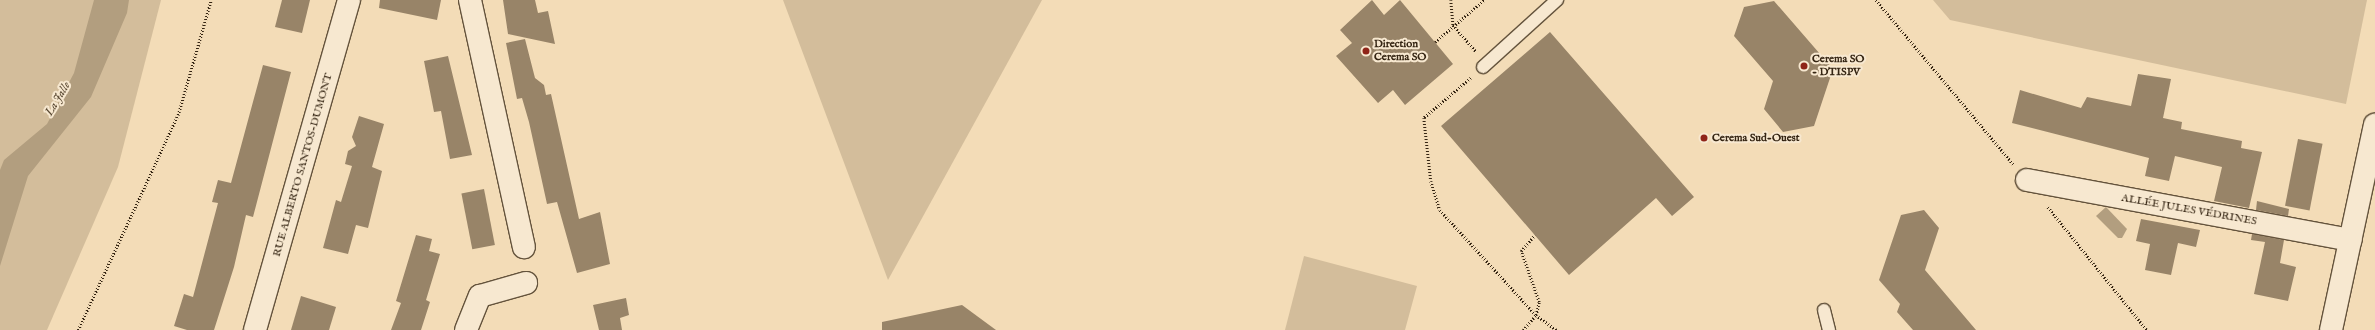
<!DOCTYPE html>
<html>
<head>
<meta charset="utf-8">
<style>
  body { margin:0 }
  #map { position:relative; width:2375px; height:330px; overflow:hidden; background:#f3dcb7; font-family:"IM FELL English",serif }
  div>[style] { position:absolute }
  .green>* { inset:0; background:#d3bd9b }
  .water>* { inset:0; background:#b29e7f }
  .building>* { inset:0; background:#988468; transform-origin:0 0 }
  .path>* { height:2.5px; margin-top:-1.25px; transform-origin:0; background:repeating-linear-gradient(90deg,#352513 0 1px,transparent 0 3px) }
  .roads { filter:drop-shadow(1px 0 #64533c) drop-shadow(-1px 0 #64533c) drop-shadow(0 1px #64533c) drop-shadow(0 -1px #64533c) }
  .service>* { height:12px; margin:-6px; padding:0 6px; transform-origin:6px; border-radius:6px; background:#f7e8d0 }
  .minor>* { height:22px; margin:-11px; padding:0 11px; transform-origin:11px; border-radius:11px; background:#f7e8d0 }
  .dots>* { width:11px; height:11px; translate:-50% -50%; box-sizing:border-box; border:2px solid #f7e8d0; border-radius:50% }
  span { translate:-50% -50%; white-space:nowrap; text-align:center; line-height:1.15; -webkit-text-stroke:4px #f7e8d0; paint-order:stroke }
  .poi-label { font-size:11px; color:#352513; font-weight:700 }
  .left { translate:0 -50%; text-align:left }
  .street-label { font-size:11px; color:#352513 }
  .water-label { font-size:12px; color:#5a4933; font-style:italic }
</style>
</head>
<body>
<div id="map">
  <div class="green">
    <i style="clip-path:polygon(0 0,161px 0,118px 167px,47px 330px,0 330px)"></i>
    <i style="clip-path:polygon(783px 0,1042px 0,888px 280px)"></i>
    <i style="clip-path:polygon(1933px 0,2367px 0,2346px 104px,1950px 20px)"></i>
    <i style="clip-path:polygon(1304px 256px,1417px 286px,1405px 330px,1285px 330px)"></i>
  </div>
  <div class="water">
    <i style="clip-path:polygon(94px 0,129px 0,127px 13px,91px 97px,28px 176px,0 266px,0 170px,4px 160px,47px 124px,74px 73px)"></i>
    <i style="clip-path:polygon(2106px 207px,2127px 229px,2122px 238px,2118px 238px,2096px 216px)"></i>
  </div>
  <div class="building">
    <i style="clip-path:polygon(282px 0,310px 0,302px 33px,275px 27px)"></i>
    <i style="clip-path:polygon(380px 0,441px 0,437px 20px,379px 8px)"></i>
    <i style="clip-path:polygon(503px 0,535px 0,538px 13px,548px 11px,555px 44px,508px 34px)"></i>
    <i style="clip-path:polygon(1372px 0,1384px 15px,1400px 0,1453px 64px,1405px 105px,1393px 90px,1378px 103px,1336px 56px,1352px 43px,1340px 30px)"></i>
    <i style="clip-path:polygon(1774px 1px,1833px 69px,1814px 126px,1783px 132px,1764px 109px,1773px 81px,1734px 36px,1744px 7px)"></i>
    <i style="clip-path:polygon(1550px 32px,1694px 197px,1672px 216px,1656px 198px,1569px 275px,1441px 126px)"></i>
    <i style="clip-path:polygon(525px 39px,535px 78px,544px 85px,546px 95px,551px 94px,579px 219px,600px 212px,610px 264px,577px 273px,557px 202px,547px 204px,529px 122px,522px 98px,517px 99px,506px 43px)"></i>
    <i style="clip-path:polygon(448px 56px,472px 155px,450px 159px,441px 111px,434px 112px,424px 61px)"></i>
    <i style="clip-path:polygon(263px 65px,291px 72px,253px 217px,246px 215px,234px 267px,214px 330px,187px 330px,174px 326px,184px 294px,193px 297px,218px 203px,212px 202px,218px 180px,231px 183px)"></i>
    <i style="clip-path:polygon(2138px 74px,2171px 79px,2163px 118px,2182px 122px,2181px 129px,2242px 141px,2241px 148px,2262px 152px,2249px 208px,2214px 201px,2222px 167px,2175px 156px,2169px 181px,2145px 176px,2149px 158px,2012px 123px,2020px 90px,2081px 108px,2087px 97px,2131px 106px)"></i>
    <i style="clip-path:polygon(359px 116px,384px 124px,372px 167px,382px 171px,368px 228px,356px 225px,348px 254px,323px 248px,336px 200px,341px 202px,352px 166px,345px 164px,348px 151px,356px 146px,352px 137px)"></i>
    <i style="left:2298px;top:139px;width:25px;height:68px;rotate:11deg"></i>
    <i style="left:484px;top:189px;width:57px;height:23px;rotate:79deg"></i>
    <i style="clip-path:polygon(2257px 201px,2289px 209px,2288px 216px,2256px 210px)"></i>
    <i style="clip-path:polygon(1924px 210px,1939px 228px,1925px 270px,1976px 330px,1913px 330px,1897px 312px,1900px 304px,1879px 280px,1901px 215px)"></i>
    <i style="clip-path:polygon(2141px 219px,2200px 230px,2196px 247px,2178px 243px,2171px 275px,2145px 270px,2150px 244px,2136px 241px)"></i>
    <i style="clip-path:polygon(2252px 234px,2284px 240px,2280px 263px,2296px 267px,2288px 301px,2254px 294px,2265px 242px,2251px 240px)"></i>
    <i style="clip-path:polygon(416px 235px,432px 239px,429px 251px,440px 254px,426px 300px,430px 302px,421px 330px,391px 330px,401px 303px,396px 301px)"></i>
    <i style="clip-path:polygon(301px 296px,336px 307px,329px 330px,291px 330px)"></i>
    <i style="clip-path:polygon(626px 298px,629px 315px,620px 318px,622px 330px,599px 330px,593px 305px)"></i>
    <i style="clip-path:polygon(962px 305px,996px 330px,882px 330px,882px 322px)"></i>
  </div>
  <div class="path">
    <i style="left:1451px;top:0;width:25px;rotate:85deg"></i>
    <i style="left:1453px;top:25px;width:35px;rotate:49deg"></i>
    <i style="left:1876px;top:0;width:214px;rotate:50.1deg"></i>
    <i style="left:1435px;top:42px;width:65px;rotate:-40.6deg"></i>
    <i style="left:1471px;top:78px;width:62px;rotate:139.6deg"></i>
    <i style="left:1424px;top:118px;width:63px;rotate:83.7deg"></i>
    <i style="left:1431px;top:181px;width:30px;rotate:73deg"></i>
    <i style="left:1440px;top:210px;width:142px;rotate:47.6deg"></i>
    <i style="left:1536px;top:315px;width:26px;rotate:36deg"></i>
    <i style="left:2048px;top:207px;width:158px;rotate:51.2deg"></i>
    <i style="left:78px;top:330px;width:237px;rotate:-65.1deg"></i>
    <i style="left:178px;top:115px;width:120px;rotate:-74deg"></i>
    <i style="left:1523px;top:330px;width:20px;rotate:-49deg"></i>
    <i style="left:1536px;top:315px;width:13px;rotate:-77deg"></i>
    <i style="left:1539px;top:302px;width:54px;rotate:-109.4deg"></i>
    <i style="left:1521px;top:251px;width:21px;rotate:-49deg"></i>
  </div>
  <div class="roads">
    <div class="service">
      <i style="left:1483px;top:67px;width:100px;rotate:-42.2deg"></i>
      <i style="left:1824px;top:310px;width:21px;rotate:76deg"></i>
    </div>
    <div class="minor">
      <i style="left:470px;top:0;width:253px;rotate:77.7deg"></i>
      <i style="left:2027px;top:180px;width:329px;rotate:10.5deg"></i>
      <i style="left:255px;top:330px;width:343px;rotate:-74.1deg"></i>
      <i style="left:466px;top:330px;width:37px;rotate:-68deg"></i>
      <i style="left:480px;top:296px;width:48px;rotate:-15.8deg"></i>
      <i style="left:2331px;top:330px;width:210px;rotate:-77.9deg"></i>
    </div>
  </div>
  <div class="dots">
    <i style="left:1366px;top:51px;background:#8f2418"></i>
    <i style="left:1804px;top:66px;background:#8f2418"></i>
    <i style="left:1704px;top:138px;background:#8f2418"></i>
  </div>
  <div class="poi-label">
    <span class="left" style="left:1374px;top:51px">Direction<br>Cerema SO</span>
    <span class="left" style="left:1812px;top:66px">Cerema SO<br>- DTISPV</span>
    <span class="left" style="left:1712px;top:138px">Cerema Sud-Ouest</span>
  </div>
  <div class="street-label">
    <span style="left:303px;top:165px;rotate:-74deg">RUE ALBERTO SANTOS-DUMONT</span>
    <span style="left:2189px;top:210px;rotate:10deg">ALLÉE JULES VÉDRINES</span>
  </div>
  <div class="water-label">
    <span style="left:58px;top:99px;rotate:-59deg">La Jalle</span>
  </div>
</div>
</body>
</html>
